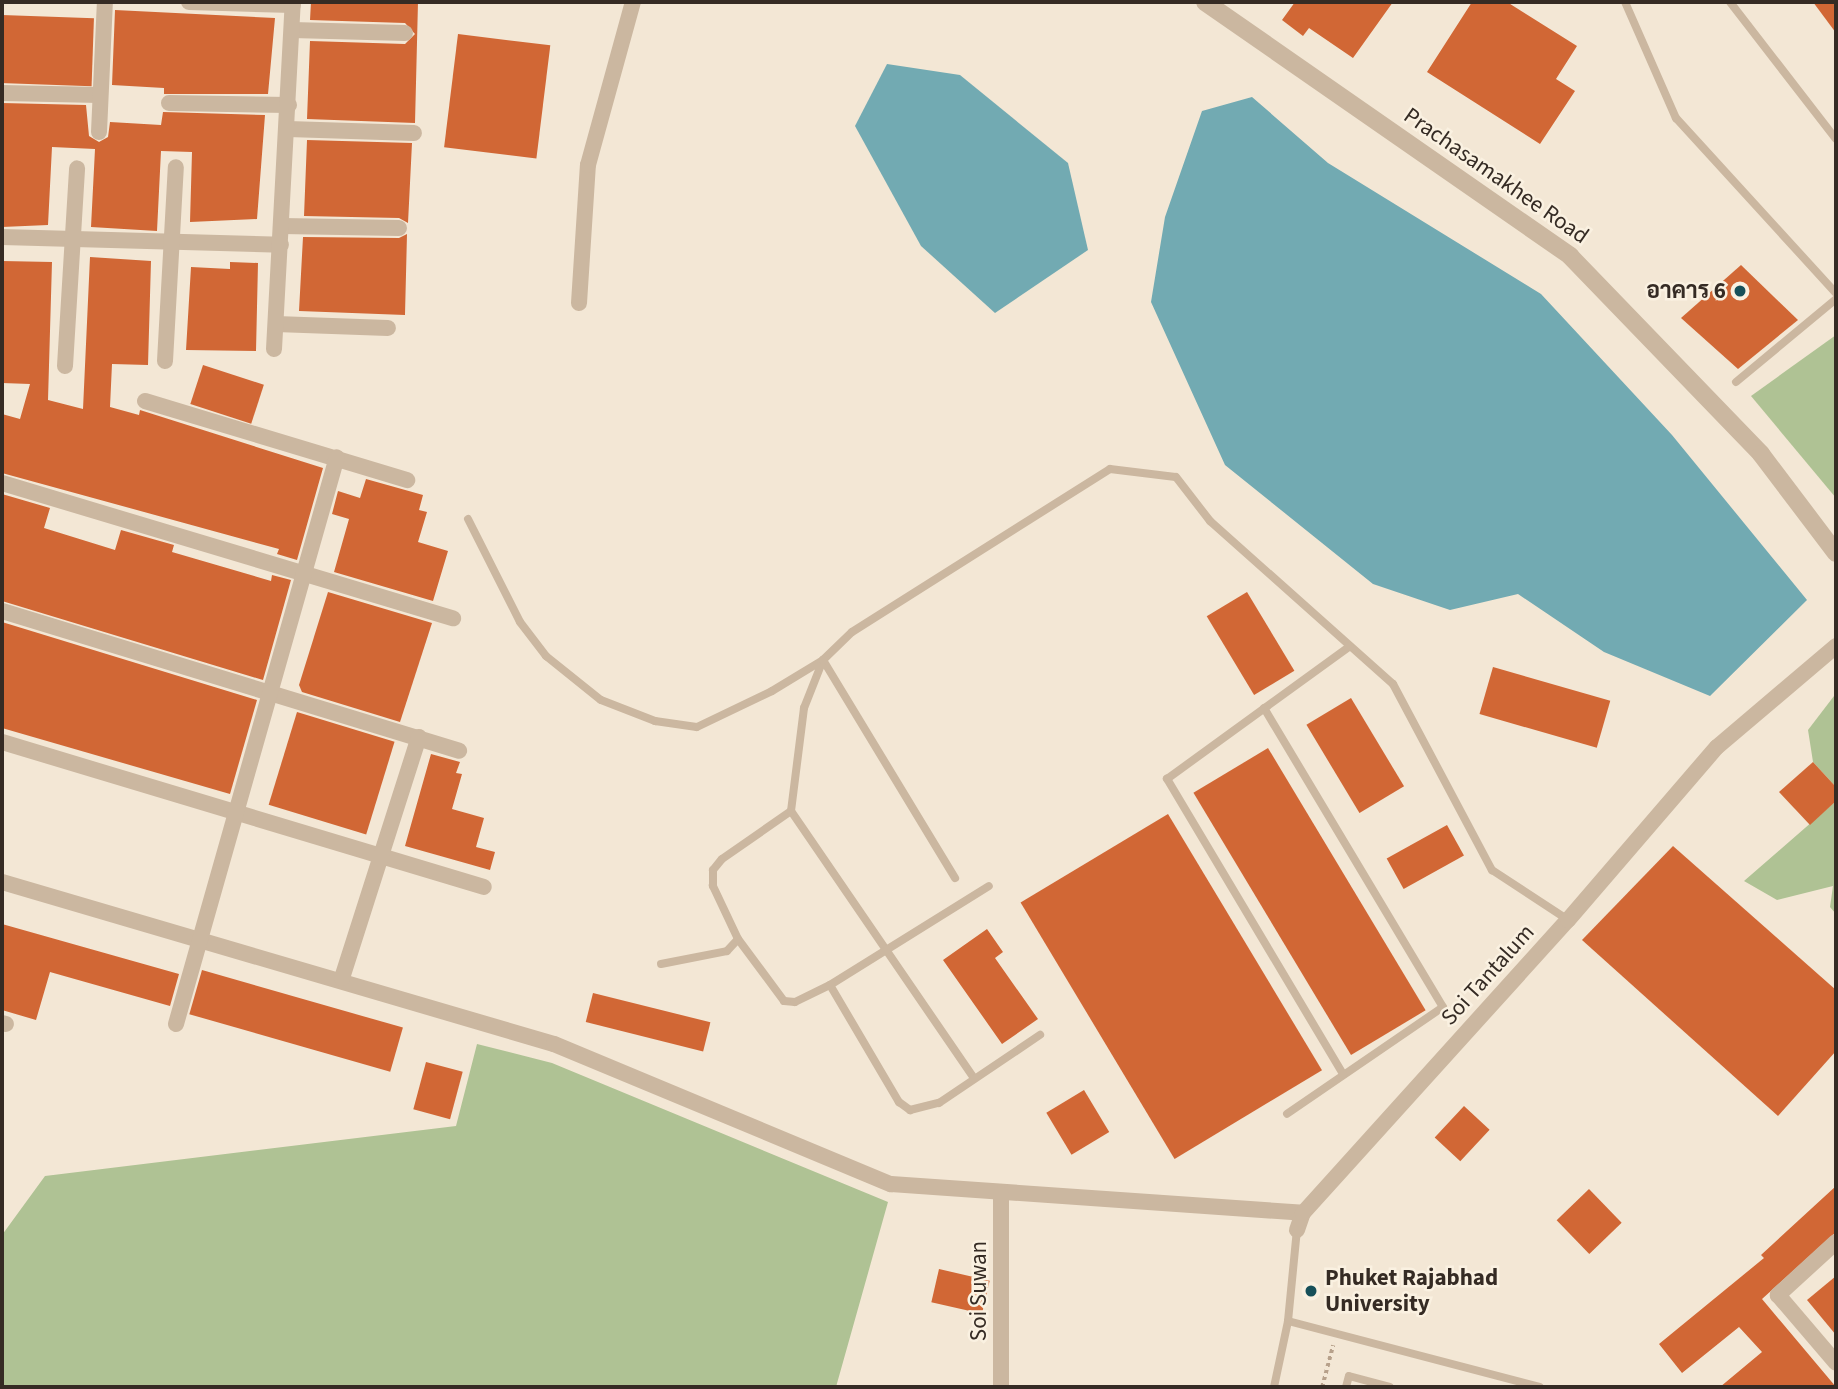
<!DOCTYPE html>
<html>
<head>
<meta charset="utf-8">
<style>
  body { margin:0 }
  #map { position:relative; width:1838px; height:1389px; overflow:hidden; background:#f3e7d5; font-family:"Source Sans 3",Sarabun,sans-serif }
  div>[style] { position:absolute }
  .green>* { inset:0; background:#afc294 }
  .water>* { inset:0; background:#72aab2 }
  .building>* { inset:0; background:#d16735; transform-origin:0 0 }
  .path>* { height:3.5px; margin-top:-1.75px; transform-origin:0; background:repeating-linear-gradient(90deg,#b7a18b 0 3.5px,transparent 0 7px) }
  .service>* { height:8px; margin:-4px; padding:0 4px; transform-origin:4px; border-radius:4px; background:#cbb7a0 }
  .minor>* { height:16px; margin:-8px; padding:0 8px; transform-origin:8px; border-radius:8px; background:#cbb7a0 }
  .tertiary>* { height:18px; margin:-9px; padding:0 9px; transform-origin:9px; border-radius:9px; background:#cbb7a0 }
  .dots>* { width:19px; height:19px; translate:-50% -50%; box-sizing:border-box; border:4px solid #faf1e1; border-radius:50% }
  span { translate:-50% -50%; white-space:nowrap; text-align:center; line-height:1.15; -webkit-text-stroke:5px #faf1e1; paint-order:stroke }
  .street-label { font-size:23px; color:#352b24 }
  .poi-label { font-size:23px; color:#352b24; font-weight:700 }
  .right { translate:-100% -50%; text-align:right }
  .left { translate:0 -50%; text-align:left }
  .frame { position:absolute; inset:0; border:4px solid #352b24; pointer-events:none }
</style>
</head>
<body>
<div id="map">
  <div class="green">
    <i style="clip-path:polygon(1836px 335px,1836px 498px,1751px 396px)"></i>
    <i style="clip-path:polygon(1834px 696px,1836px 697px,1836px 787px,1813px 762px,1808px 730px)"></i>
    <i style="clip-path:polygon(1836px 801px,1836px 914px,1830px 907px,1833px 886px,1777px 900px,1744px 881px)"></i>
    <i style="clip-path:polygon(477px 1044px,552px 1063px,888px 1202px,836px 1387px,2px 1387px,2px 1235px,45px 1176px,456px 1126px)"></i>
  </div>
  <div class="water">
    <i style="clip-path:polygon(887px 64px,960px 75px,1068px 163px,1088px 250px,995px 313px,921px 246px,855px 126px)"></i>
    <i style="clip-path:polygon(1252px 97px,1328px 163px,1541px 294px,1672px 435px,1807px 600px,1710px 696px,1604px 652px,1518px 594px,1450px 610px,1373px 584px,1225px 465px,1151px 302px,1165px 217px,1202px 111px)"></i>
  </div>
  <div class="building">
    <i style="clip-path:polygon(311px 2px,418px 2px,415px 123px,307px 119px,310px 41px,405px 44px,415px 34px,405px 23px,310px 20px)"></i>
    <i style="clip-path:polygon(1295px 2px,1393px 2px,1353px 58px,1309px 28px,1303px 36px,1282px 20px)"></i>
    <i style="clip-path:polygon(1472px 2px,1507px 2px,1577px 46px,1556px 79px,1575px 91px,1540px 144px,1427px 72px)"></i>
    <i style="clip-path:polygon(1813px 2px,1836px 2px,1836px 33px)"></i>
    <i style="clip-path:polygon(115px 10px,275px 18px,268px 94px,164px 94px,164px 88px,112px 85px)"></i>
    <i style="left:2px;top:15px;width:92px;height:68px;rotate:2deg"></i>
    <i style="left:458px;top:34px;width:93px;height:114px;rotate:7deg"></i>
    <i style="clip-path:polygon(2px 103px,86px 105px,89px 136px,99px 142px,108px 137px,110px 122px,161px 125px,163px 112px,265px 115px,257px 219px,190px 222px,192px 152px,161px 151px,157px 231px,91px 227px,95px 149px,52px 147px,48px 225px,2px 227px)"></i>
    <i style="clip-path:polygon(307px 140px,412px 143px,408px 223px,399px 218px,304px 216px)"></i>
    <i style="clip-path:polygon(407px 234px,405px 315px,299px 311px,303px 237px,399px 238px)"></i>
    <i style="clip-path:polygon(90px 257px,151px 261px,148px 365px,112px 364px,110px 407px,139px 415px,140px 410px,323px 468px,297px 560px,277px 554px,279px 549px,2px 473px,2px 414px,20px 419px,30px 384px,2px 383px,2px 261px,52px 262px,48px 400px,83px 409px)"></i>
    <i style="clip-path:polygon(230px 262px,258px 263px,256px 351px,186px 350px,191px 267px,230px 269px)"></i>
    <i style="clip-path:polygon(1741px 265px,1798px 320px,1738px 369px,1681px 318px)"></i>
    <i style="left:203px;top:365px;width:64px;height:41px;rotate:18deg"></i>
    <i style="clip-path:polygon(366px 479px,423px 495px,419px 510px,427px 512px,418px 542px,448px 551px,433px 601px,334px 572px,349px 519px,332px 514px,338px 491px,360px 498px)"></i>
    <i style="clip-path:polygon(2px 494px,50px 508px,44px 528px,115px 550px,121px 530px,174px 545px,172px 552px,271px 581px,272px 575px,291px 580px,263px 680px,2px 601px)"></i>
    <i style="clip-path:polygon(328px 592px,432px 623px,400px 722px,302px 692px,299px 685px)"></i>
    <i style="left:1247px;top:592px;width:92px;height:47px;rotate:59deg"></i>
    <i style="clip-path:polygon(2px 622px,257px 700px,230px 794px,2px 728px)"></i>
    <i style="left:1493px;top:667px;width:122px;height:49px;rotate:16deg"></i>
    <i style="left:1351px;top:698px;width:103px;height:52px;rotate:59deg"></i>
    <i style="left:297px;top:712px;width:102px;height:97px;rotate:17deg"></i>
    <i style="left:1268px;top:748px;width:306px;height:87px;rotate:59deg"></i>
    <i style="clip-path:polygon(431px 754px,460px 762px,456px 773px,462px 774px,452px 809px,484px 818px,476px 847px,495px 852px,490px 870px,405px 846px)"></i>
    <i style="clip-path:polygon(1813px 762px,1836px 787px,1836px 801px,1810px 825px,1779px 792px)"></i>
    <i style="left:1168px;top:814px;width:299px;height:172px;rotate:59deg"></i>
    <i style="left:1447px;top:825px;width:35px;height:69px;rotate:61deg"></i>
    <i style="clip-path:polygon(1673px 846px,1836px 990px,1836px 1051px,1778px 1116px,1582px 940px)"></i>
    <i style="clip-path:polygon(2px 924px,179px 974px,170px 1006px,50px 972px,36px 1020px,2px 1010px)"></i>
    <i style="clip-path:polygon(987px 929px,1003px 952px,995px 958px,1038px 1019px,1002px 1044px,943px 960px)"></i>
    <i style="left:202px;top:970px;width:209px;height:46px;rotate:16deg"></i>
    <i style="left:593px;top:993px;width:121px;height:30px;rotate:14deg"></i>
    <i style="left:426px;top:1062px;width:38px;height:49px;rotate:15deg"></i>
    <i style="left:1084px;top:1090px;width:49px;height:44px;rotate:59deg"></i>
    <i style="left:1464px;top:1106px;width:35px;height:43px;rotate:43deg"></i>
    <i style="clip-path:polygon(1836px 1186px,1836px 1232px,1762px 1299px,1836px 1387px,1720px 1387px,1762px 1352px,1739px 1327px,1682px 1373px,1659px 1344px,1764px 1258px,1761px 1255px)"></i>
    <i style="left:1589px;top:1189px;width:47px;height:45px;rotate:46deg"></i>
    <i style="left:939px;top:1269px;width:52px;height:34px;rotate:13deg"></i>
    <i style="clip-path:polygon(1836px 1276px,1836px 1335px,1807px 1300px)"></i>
  </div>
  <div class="path">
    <i style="left:1322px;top:1387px;width:43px;rotate:-75.3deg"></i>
  </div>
  <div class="service">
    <i style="left:1625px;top:2px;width:127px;rotate:66.3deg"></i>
    <i style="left:1676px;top:118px;width:237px;rotate:47.6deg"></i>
    <i style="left:1730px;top:2px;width:173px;rotate:52.3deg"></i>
    <i style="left:1736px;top:382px;width:130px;rotate:-39.7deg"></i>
    <i style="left:468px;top:519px;width:115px;rotate:63.2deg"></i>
    <i style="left:520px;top:622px;width:43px;rotate:52.6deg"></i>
    <i style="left:546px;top:656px;width:70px;rotate:38.7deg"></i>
    <i style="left:601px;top:700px;width:58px;rotate:21.3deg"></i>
    <i style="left:655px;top:721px;width:42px;rotate:8.1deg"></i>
    <i style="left:697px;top:727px;width:83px;rotate:-25.6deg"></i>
    <i style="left:772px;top:691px;width:60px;rotate:-31.3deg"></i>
    <i style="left:823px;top:660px;width:255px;rotate:58.8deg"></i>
    <i style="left:1264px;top:708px;width:348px;rotate:59.1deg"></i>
    <i style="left:1443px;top:1007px;width:189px;rotate:145.6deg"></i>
    <i style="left:791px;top:811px;width:324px;rotate:55.6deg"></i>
    <i style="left:738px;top:939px;width:77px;rotate:53.4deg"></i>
    <i style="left:784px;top:1001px;width:11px;rotate:5deg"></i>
    <i style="left:795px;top:1002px;width:39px;rotate:-26deg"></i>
    <i style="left:830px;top:985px;width:187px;rotate:-31.9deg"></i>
    <i style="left:661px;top:964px;width:67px;rotate:-11.1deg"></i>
    <i style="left:727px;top:951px;width:16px;rotate:-47deg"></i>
    <i style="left:738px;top:939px;width:59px;rotate:-115.3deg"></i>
    <i style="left:713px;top:886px;width:16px;rotate:-90deg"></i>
    <i style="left:713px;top:870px;width:14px;rotate:-51deg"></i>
    <i style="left:722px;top:859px;width:84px;rotate:-34.8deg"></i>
    <i style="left:791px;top:811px;width:104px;rotate:-82.8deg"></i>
    <i style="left:804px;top:708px;width:52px;rotate:-68.4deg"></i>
    <i style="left:823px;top:660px;width:40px;rotate:-44deg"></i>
    <i style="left:852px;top:632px;width:305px;rotate:-32.3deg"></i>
    <i style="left:1110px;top:469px;width:66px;rotate:6.9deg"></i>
    <i style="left:1176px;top:477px;width:56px;rotate:52.3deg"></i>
    <i style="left:1210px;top:521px;width:245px;rotate:41.7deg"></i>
    <i style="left:1393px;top:684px;width:211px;rotate:62deg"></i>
    <i style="left:1492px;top:870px;width:91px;rotate:33.3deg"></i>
    <i style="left:830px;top:985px;width:136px;rotate:59.5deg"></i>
    <i style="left:899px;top:1102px;width:14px;rotate:36deg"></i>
    <i style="left:910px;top:1110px;width:30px;rotate:-14deg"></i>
    <i style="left:939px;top:1103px;width:122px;rotate:-34deg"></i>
    <i style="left:1343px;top:1074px;width:344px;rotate:-120.8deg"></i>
    <i style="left:1167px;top:779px;width:226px;rotate:-36deg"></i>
    <i style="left:1288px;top:1321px;width:260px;rotate:14.7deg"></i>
    <i style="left:1274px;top:1387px;width:67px;rotate:-78deg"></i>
    <i style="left:1288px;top:1321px;width:91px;rotate:-84.4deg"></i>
    <i style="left:1346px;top:1387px;width:11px;rotate:-75deg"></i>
    <i style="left:1349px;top:1376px;width:42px;rotate:15deg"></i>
  </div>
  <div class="minor">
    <i style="left:189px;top:2px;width:104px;rotate:1.7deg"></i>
    <i style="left:292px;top:30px;width:113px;rotate:1.5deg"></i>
    <i style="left:2px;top:93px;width:98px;rotate:1.2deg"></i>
    <i style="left:169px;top:103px;width:120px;rotate:1deg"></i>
    <i style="left:288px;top:129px;width:126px;rotate:1.8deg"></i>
    <i style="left:99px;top:132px;width:130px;rotate:-87.4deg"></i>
    <i style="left:282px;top:226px;width:117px;rotate:1deg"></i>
    <i style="left:2px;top:237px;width:279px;rotate:1.6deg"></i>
    <i style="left:579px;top:303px;width:138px;rotate:-86.3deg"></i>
    <i style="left:588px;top:165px;width:169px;rotate:-74.6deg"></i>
    <i style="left:276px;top:324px;width:112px;rotate:2deg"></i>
    <i style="left:274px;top:349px;width:348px;rotate:-86.9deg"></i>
    <i style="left:165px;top:361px;width:194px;rotate:-86.8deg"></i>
    <i style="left:65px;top:366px;width:198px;rotate:-86.5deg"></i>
    <i style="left:145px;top:401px;width:274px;rotate:16.8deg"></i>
    <i style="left:2px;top:483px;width:471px;rotate:16.7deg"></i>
    <i style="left:2px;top:611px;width:478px;rotate:17deg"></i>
    <i style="left:2px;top:742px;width:503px;rotate:16.74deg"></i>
    <i style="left:2px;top:882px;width:575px;rotate:16.36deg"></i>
    <i style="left:554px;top:1044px;width:365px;rotate:22.6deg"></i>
    <i style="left:891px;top:1184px;width:413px;rotate:4deg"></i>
    <i style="left:342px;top:978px;width:253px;rotate:-72.3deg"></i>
    <i style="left:2px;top:1023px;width:4px;rotate:14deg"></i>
    <i style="left:176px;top:1024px;width:589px;rotate:-74.15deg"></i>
    <i style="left:1297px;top:1230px;width:18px;rotate:-71deg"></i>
    <i style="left:1303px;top:1213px;width:395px;rotate:-47.9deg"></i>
    <i style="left:1568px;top:920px;width:228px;rotate:-49.3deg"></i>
    <i style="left:1717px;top:747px;width:156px;rotate:-40.3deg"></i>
    <i style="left:1836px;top:1242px;width:79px;rotate:137.6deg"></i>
    <i style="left:1778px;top:1295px;width:89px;rotate:49.5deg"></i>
    <i style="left:1001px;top:1387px;width:193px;rotate:-90deg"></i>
  </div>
  <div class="tertiary">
    <i style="left:1205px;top:2px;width:445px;rotate:34.8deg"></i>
    <i style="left:1570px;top:256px;width:275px;rotate:46deg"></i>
    <i style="left:1761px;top:454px;width:124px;rotate:52.9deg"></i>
  </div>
  <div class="dots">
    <i style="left:1740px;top:291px;background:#175059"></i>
    <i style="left:1311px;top:1291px;background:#175059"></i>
  </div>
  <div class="street-label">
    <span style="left:1496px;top:176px;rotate:35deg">Prachasamakhee Road</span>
    <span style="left:1488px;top:975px;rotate:-48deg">Soi Tantalum</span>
    <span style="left:979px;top:1291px;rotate:-90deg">Soi Suwan</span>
  </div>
  <div class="poi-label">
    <span class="right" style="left:1726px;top:291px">อาคาร 6</span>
    <span class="left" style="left:1325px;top:1291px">Phuket Rajabhad<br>University</span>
  </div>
  <div class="frame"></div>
</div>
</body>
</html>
